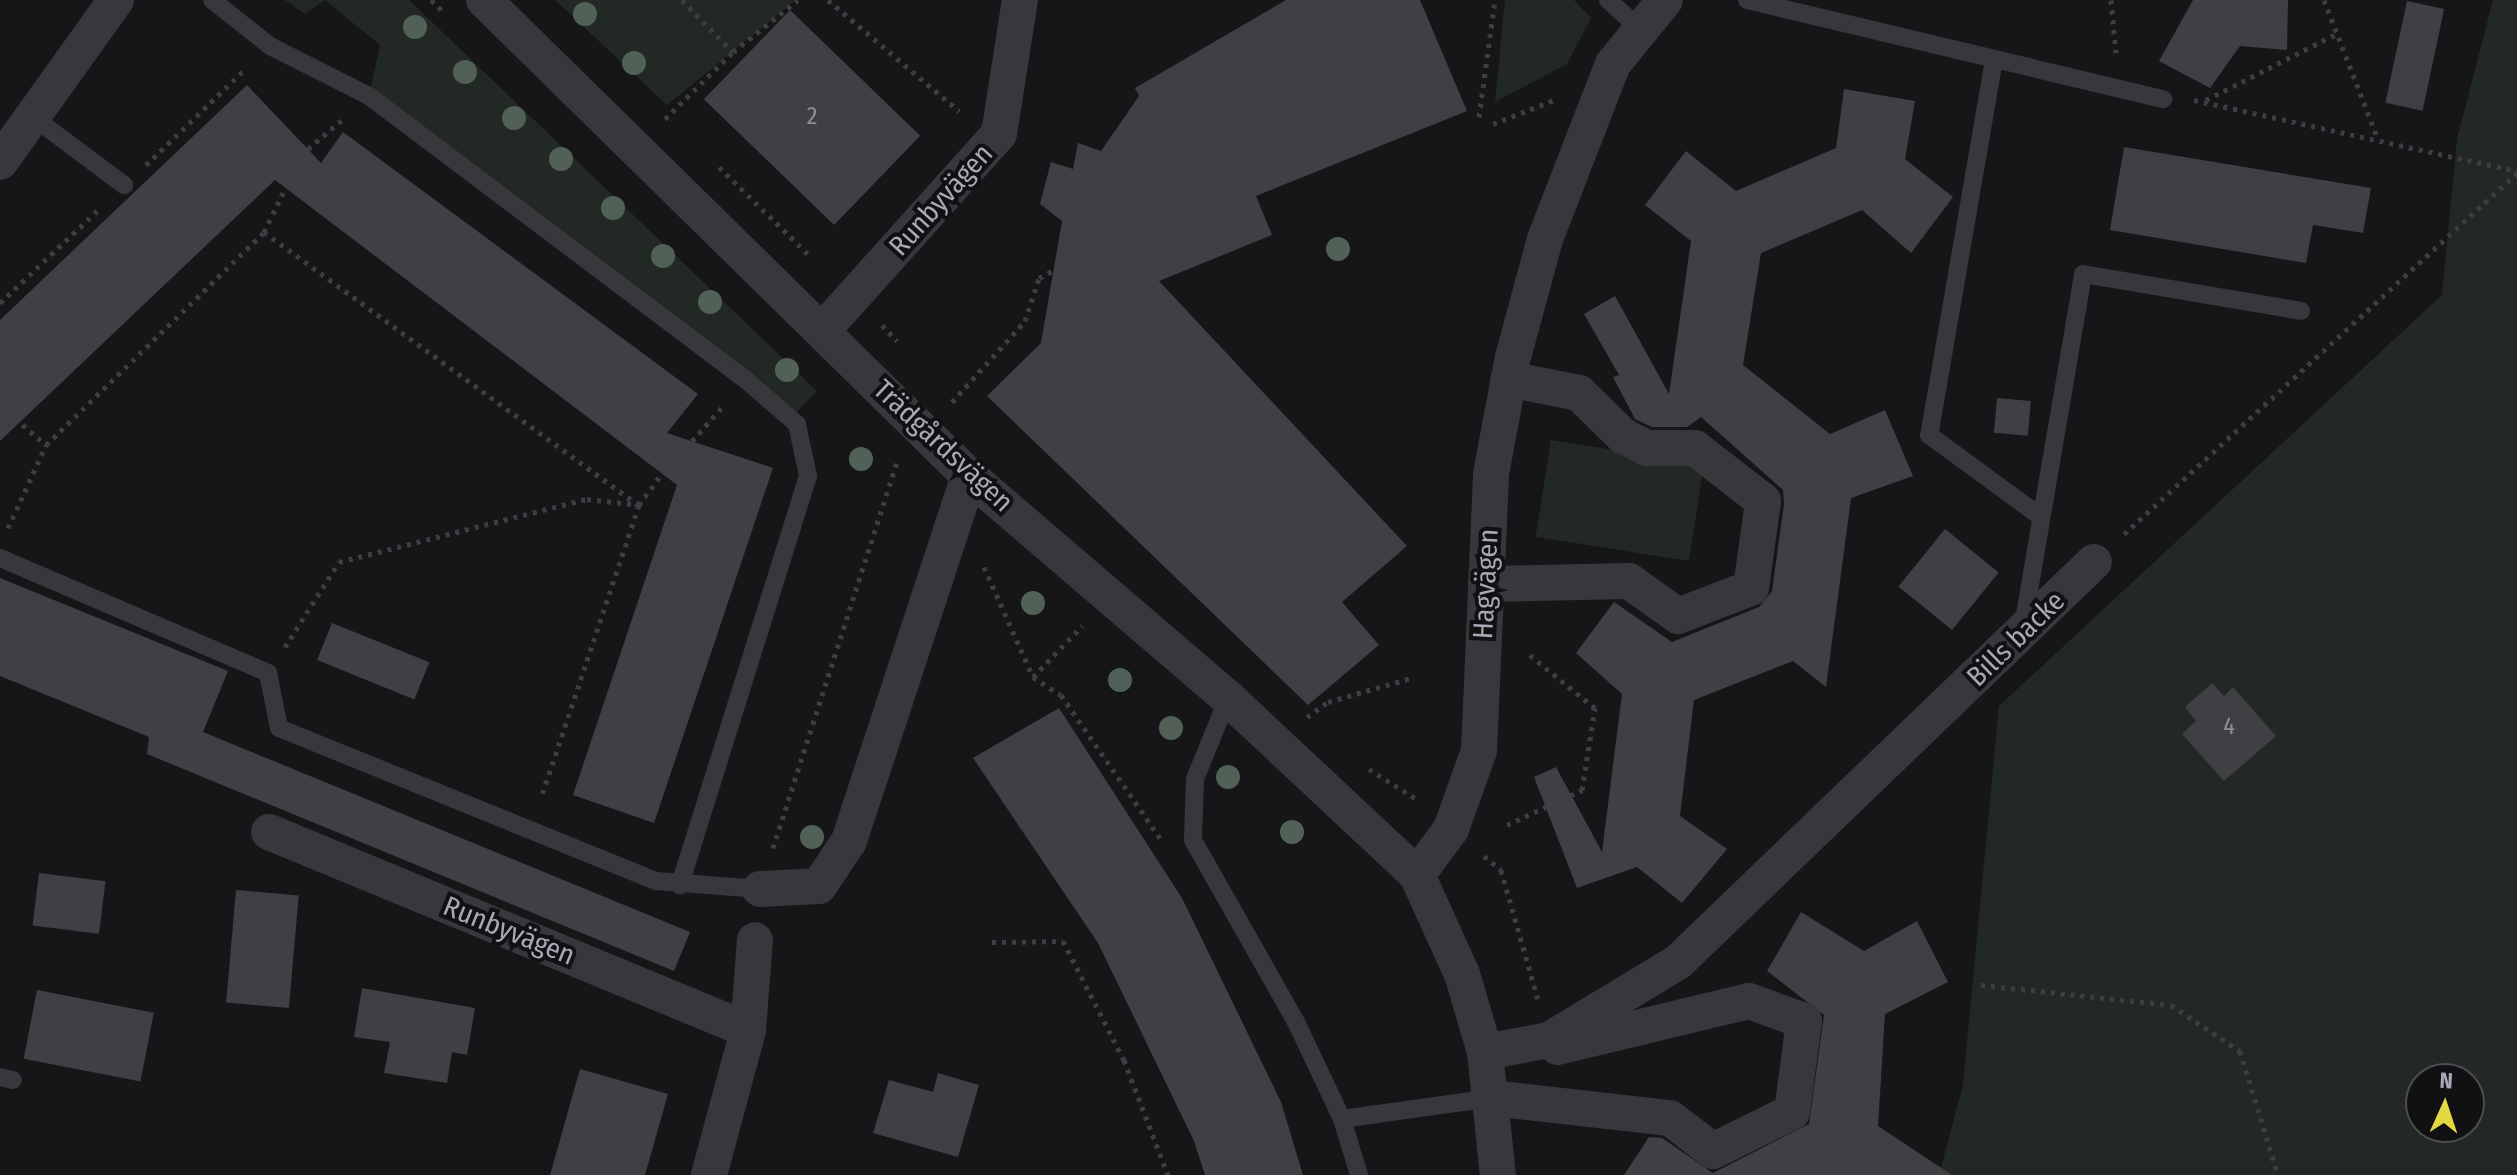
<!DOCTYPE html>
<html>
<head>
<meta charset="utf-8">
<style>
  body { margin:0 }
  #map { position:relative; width:2517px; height:1175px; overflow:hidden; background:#161517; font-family:"Fira Sans Condensed",sans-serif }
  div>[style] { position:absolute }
  .green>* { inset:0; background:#222925; transform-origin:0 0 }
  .building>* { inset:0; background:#403f44; transform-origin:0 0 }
  .path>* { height:5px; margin-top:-2.5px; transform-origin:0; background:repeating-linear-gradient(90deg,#3d3d42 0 4px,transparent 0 10px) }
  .lane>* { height:18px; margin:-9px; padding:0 9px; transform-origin:9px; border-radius:9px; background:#37373c }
  .street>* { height:36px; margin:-18px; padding:0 18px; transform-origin:18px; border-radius:18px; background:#37373c }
  .trees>* { width:24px; height:24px; margin:-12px; border-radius:50%; background:#516157 }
  span { translate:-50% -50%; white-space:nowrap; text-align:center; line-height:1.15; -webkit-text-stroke:8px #111012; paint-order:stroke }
  .number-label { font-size:24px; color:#8e8e9a }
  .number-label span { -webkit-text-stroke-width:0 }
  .street-label { font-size:28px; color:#a8a9b6 }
  .north { position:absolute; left:2405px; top:1063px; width:80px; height:80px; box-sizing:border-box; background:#111012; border:2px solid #4d4d54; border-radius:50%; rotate:3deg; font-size:22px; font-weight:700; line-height:32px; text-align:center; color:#a8a9b6 }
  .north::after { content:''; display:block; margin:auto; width:28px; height:36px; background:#e3d841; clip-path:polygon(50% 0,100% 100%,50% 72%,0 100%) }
</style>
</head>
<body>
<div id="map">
  <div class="green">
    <i style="clip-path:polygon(285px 0,409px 0,817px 391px,794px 415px,369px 96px,380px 45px,325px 0,305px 14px)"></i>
    <i style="clip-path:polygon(555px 0,796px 0,667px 105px)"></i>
    <i style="clip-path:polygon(1505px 0,1574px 0,1591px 18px,1567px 64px,1495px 102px)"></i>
    <i style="clip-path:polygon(evenodd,2493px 0,2517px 0,2517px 1175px,1939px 1175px,1963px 1085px,1999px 706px,2442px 295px,2457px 139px,2493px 0,2421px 1079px,2469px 1079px,2469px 1127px,2421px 1127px,2421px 1079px)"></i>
    <i style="left:1551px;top:440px;width:155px;height:98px;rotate:9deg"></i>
  </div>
  <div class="building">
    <i style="clip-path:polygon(1286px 0,1420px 0,1467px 111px,1256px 196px,1272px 235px,1159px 281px,1407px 546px,1342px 602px,1379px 645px,1308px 705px,987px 396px,1041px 343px,1062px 221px,1040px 204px,1051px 162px,1073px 169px,1078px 143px,1101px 151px,1139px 96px,1135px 88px)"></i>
    <i style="clip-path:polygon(2193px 0,2288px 0,2287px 50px,2240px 46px,2210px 88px,2159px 61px)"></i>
    <i style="left:2407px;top:1px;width:38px;height:104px;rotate:12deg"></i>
    <i style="left:790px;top:10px;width:181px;height:124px;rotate:44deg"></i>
    <i style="clip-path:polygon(247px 85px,321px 163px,343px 132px,698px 394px,667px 433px,773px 468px,654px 823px,573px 795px,677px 485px,275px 180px,0 441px,0 320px)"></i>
    <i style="clip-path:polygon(1844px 89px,1915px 101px,1905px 159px,1953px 197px,1911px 253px,1862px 210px,1761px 253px,1743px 365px,1830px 434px,1885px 410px,1913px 476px,1851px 498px,1826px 687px,1793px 661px,1694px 700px,1680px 816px,1727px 849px,1682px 903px,1637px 867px,1577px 888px,1534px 777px,1556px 767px,1602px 852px,1622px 694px,1576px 653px,1614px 602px,1672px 642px,1759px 607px,1772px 591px,1784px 504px,1783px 490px,1701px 417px,1687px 427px,1652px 427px,1635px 419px,1613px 377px,1619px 375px,1584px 314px,1615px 296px,1669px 394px,1691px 241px,1645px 205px,1686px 151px,1736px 191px,1836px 148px)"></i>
    <i style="clip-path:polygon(2124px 147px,2371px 188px,2363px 233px,2313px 225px,2306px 263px,2110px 230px)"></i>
    <i style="left:1997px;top:398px;width:34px;height:35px;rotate:5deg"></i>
    <i style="left:1945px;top:529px;width:69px;height:74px;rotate:39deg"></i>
    <i style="clip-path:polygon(0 578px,228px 671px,203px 732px,690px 932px,674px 971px,147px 754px,149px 737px,0 676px)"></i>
    <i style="left:332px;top:623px;width:105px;height:40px;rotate:22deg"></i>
    <i style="clip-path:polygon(2212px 683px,2224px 696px,2233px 687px,2276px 736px,2224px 781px,2182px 734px,2196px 721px,2185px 707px)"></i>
    <i style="clip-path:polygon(1059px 708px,1182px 898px,1281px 1102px,1303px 1175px,1205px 1175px,1194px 1141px,1098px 943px,973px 758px)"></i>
    <i style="left:39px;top:873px;width:67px;height:53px;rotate:7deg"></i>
    <i style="left:236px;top:890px;width:63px;height:113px;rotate:5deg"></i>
    <i style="clip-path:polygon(1801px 912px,1864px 951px,1917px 921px,1948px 982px,1885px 1014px,1878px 1126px,1952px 1175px,1624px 1175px,1649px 1137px,1662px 1138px,1713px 1173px,1809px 1124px,1824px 1015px,1767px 971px)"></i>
    <i style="clip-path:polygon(362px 988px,475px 1008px,467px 1055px,452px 1052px,447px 1083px,384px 1073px,390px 1042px,354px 1037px)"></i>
    <i style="left:37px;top:990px;width:119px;height:70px;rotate:11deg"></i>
    <i style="clip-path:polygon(580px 1069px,668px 1094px,645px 1175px,550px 1175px)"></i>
    <i style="clip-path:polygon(938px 1073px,979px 1085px,958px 1157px,873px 1133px,889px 1080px,933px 1092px)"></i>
  </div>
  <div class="path">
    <i style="left:431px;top:0;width:19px;rotate:43deg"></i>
    <i style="left:682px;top:0;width:73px;rotate:45.6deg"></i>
    <i style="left:828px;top:0;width:172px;rotate:40.3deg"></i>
    <i style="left:2111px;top:0;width:53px;rotate:84.6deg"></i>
    <i style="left:2324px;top:0;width:149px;rotate:68.8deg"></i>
    <i style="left:2194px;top:100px;width:331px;rotate:12.4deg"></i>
    <i style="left:2206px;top:100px;width:146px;rotate:-26.9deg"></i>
    <i style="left:1479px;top:117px;width:118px;rotate:-82.2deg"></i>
    <i style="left:665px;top:119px;width:95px;rotate:-44.6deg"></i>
    <i style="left:733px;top:52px;width:83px;rotate:-38.7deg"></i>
    <i style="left:1493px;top:124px;width:66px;rotate:-21.5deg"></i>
    <i style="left:308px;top:149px;width:48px;rotate:-40.7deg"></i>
    <i style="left:146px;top:165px;width:138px;rotate:-44.1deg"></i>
    <i style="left:719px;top:167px;width:126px;rotate:44.4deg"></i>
    <i style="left:264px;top:232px;width:48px;rotate:-64deg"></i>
    <i style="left:0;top:303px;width:139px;rotate:-43.5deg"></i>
    <i style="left:882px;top:325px;width:22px;rotate:47deg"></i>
    <i style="left:952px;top:402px;width:109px;rotate:-48deg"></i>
    <i style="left:1025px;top:321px;width:45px;rotate:-72deg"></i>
    <i style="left:1039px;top:278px;width:17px;rotate:-28deg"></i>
    <i style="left:0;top:405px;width:61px;rotate:41deg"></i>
    <i style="left:46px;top:445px;width:305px;rotate:-44.3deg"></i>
    <i style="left:264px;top:232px;width:464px;rotate:36.1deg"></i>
    <i style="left:639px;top:505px;width:39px;rotate:-54deg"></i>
    <i style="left:692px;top:441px;width:50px;rotate:-48.3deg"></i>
    <i style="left:8px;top:528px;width:91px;rotate:-65.4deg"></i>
    <i style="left:2124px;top:534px;width:534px;rotate:-42.57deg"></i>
    <i style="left:984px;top:567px;width:120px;rotate:66deg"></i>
    <i style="left:1033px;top:677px;width:71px;rotate:-46.1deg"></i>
    <i style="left:285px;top:647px;width:101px;rotate:-57.6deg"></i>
    <i style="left:339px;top:562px;width:256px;rotate:-14.3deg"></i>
    <i style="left:587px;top:499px;width:52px;rotate:6.6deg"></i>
    <i style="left:639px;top:505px;width:309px;rotate:108.5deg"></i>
    <i style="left:1033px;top:677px;width:33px;rotate:33deg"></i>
    <i style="left:1061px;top:695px;width:174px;rotate:55.3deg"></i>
    <i style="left:1307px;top:717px;width:26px;rotate:-36deg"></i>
    <i style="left:1328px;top:702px;width:86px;rotate:-16.1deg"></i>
    <i style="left:1369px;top:769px;width:58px;rotate:32.3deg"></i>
    <i style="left:1507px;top:825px;width:83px;rotate:-25deg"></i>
    <i style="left:1582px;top:790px;width:83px;rotate:-81deg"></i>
    <i style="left:1595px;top:708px;width:89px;rotate:-140.9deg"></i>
    <i style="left:773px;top:848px;width:405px;rotate:-72.2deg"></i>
    <i style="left:1484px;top:856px;width:22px;rotate:39deg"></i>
    <i style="left:1501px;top:870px;width:135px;rotate:74.1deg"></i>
    <i style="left:992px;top:942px;width:71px;rotate:-0.8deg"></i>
    <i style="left:1063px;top:941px;width:134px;rotate:62.9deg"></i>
    <i style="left:1124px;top:1060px;width:123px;rotate:69.1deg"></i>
    <i style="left:1981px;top:985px;width:191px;rotate:6deg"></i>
    <i style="left:2171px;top:1005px;width:83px;rotate:33.7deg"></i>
    <i style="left:2240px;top:1051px;width:130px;rotate:73deg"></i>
  </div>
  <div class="lane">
    <i style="left:212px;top:0;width:74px;rotate:38.4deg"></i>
    <i style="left:270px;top:46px;width:111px;rotate:26.8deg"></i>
    <i style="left:369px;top:96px;width:472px;rotate:37deg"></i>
    <i style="left:746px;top:380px;width:67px;rotate:40.8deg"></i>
    <i style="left:797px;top:424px;width:53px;rotate:78.1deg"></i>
    <i style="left:808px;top:476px;width:429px;rotate:107.4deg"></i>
    <i style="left:1608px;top:0;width:43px;rotate:42.2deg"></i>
    <i style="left:1747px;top:0;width:428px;rotate:13.4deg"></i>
    <i style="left:1994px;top:60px;width:381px;rotate:99.8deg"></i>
    <i style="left:1929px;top:435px;width:139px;rotate:36.2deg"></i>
    <i style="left:33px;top:117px;width:114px;rotate:36.8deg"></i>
    <i style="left:0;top:558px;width:292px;rotate:23.2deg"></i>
    <i style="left:268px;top:673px;width:56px;rotate:78.7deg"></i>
    <i style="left:279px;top:728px;width:407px;rotate:22.1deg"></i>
    <i style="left:656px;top:881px;width:104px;rotate:4.4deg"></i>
    <i style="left:2023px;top:626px;width:357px;rotate:-80.3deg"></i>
    <i style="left:2083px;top:274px;width:221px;rotate:9.6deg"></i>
    <i style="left:1228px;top:698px;width:87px;rotate:112.2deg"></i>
    <i style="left:1195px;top:779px;width:61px;rotate:91.9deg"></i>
    <i style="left:1193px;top:840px;width:209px;rotate:60.5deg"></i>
    <i style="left:1296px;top:1022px;width:107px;rotate:64.6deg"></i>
    <i style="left:1342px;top:1119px;width:59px;rotate:73.1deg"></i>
    <i style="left:0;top:1077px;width:13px;rotate:13deg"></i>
    <i style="left:1342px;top:1119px;width:150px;rotate:-8deg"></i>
  </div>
  <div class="street">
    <i style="left:484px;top:0;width:680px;rotate:44.46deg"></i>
    <i style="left:969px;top:476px;width:341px;rotate:40.6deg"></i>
    <i style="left:1228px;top:698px;width:259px;rotate:43.1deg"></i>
    <i style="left:1417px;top:875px;width:109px;rotate:65.6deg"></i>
    <i style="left:1462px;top:974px;width:81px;rotate:73.6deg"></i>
    <i style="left:1485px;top:1052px;width:124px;rotate:84deg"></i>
    <i style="left:0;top:162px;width:199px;rotate:-54.4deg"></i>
    <i style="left:823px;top:330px;width:263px;rotate:-48.1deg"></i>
    <i style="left:999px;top:134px;width:136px;rotate:-81.1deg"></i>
    <i style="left:1486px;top:584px;width:143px;rotate:-1.2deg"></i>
    <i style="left:1629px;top:581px;width:60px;rotate:35.5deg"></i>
    <i style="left:1678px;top:616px;width:78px;rotate:-21deg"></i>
    <i style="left:1751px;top:588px;width:88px;rotate:-82.1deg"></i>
    <i style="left:1763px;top:501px;width:86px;rotate:-142.1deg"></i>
    <i style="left:1695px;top:448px;width:48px;rotate:180deg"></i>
    <i style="left:1647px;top:448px;width:27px;rotate:-153deg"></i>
    <i style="left:1623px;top:436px;width:62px;rotate:-135.7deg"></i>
    <i style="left:1579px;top:393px;width:72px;rotate:-168.8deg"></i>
    <i style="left:269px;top:832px;width:518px;rotate:22.46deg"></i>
    <i style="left:1417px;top:875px;width:57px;rotate:-53.5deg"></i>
    <i style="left:1451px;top:829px;width:83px;rotate:-70.3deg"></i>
    <i style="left:1479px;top:751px;width:277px;rotate:-87.5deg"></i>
    <i style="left:1491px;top:474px;width:119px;rotate:-79.4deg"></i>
    <i style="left:1513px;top:357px;width:122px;rotate:-74.8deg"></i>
    <i style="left:1545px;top:239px;width:188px;rotate:-68.8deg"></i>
    <i style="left:1613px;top:64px;width:82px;rotate:-50.9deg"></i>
    <i style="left:760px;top:889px;width:59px;rotate:-2.9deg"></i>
    <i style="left:819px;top:886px;width:54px;rotate:-56.3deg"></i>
    <i style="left:849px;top:841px;width:384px;rotate:-71.8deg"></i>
    <i style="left:1485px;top:1052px;width:65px;rotate:-10.6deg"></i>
    <i style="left:1549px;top:1040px;width:151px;rotate:-31.2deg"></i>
    <i style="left:1678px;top:962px;width:577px;rotate:-43.88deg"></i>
    <i style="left:1491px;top:1098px;width:180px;rotate:6.4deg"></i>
    <i style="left:1670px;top:1118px;width:54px;rotate:37.5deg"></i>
    <i style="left:1713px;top:1151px;width:88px;rotate:-26.3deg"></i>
    <i style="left:1792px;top:1112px;width:92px;rotate:-82.5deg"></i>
    <i style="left:1804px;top:1021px;width:59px;rotate:-160deg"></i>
    <i style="left:1749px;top:1001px;width:197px;rotate:166.5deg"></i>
    <i style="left:709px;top:1175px;width:150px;rotate:-74.9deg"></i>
    <i style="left:748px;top:1030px;width:90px;rotate:-85.6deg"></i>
  </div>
  <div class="trees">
    <i style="left:585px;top:14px"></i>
    <i style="left:415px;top:27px"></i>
    <i style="left:634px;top:63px"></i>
    <i style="left:465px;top:72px"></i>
    <i style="left:514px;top:118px"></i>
    <i style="left:561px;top:159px"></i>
    <i style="left:613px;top:208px"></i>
    <i style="left:1338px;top:249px"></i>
    <i style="left:663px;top:256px"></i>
    <i style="left:710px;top:302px"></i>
    <i style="left:787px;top:370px"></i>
    <i style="left:861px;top:459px"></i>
    <i style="left:1033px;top:603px"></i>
    <i style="left:1120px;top:680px"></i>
    <i style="left:1171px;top:728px"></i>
    <i style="left:1228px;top:777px"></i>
    <i style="left:1292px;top:832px"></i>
    <i style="left:812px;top:837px"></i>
  </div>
  <div class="number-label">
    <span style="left:812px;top:117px">2</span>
    <span style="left:2229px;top:727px">4</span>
  </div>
  <div class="street-label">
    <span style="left:941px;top:200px;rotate:-48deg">Runbyvägen</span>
    <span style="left:943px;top:446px;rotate:43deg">Trädgårdsvägen</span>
    <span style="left:1486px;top:584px;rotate:-87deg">Hagvägen</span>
    <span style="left:2016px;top:639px;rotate:-44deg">Bills backe</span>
    <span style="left:509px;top:931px;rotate:22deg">Runbyvägen</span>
  </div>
  <div class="north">N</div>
</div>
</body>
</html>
